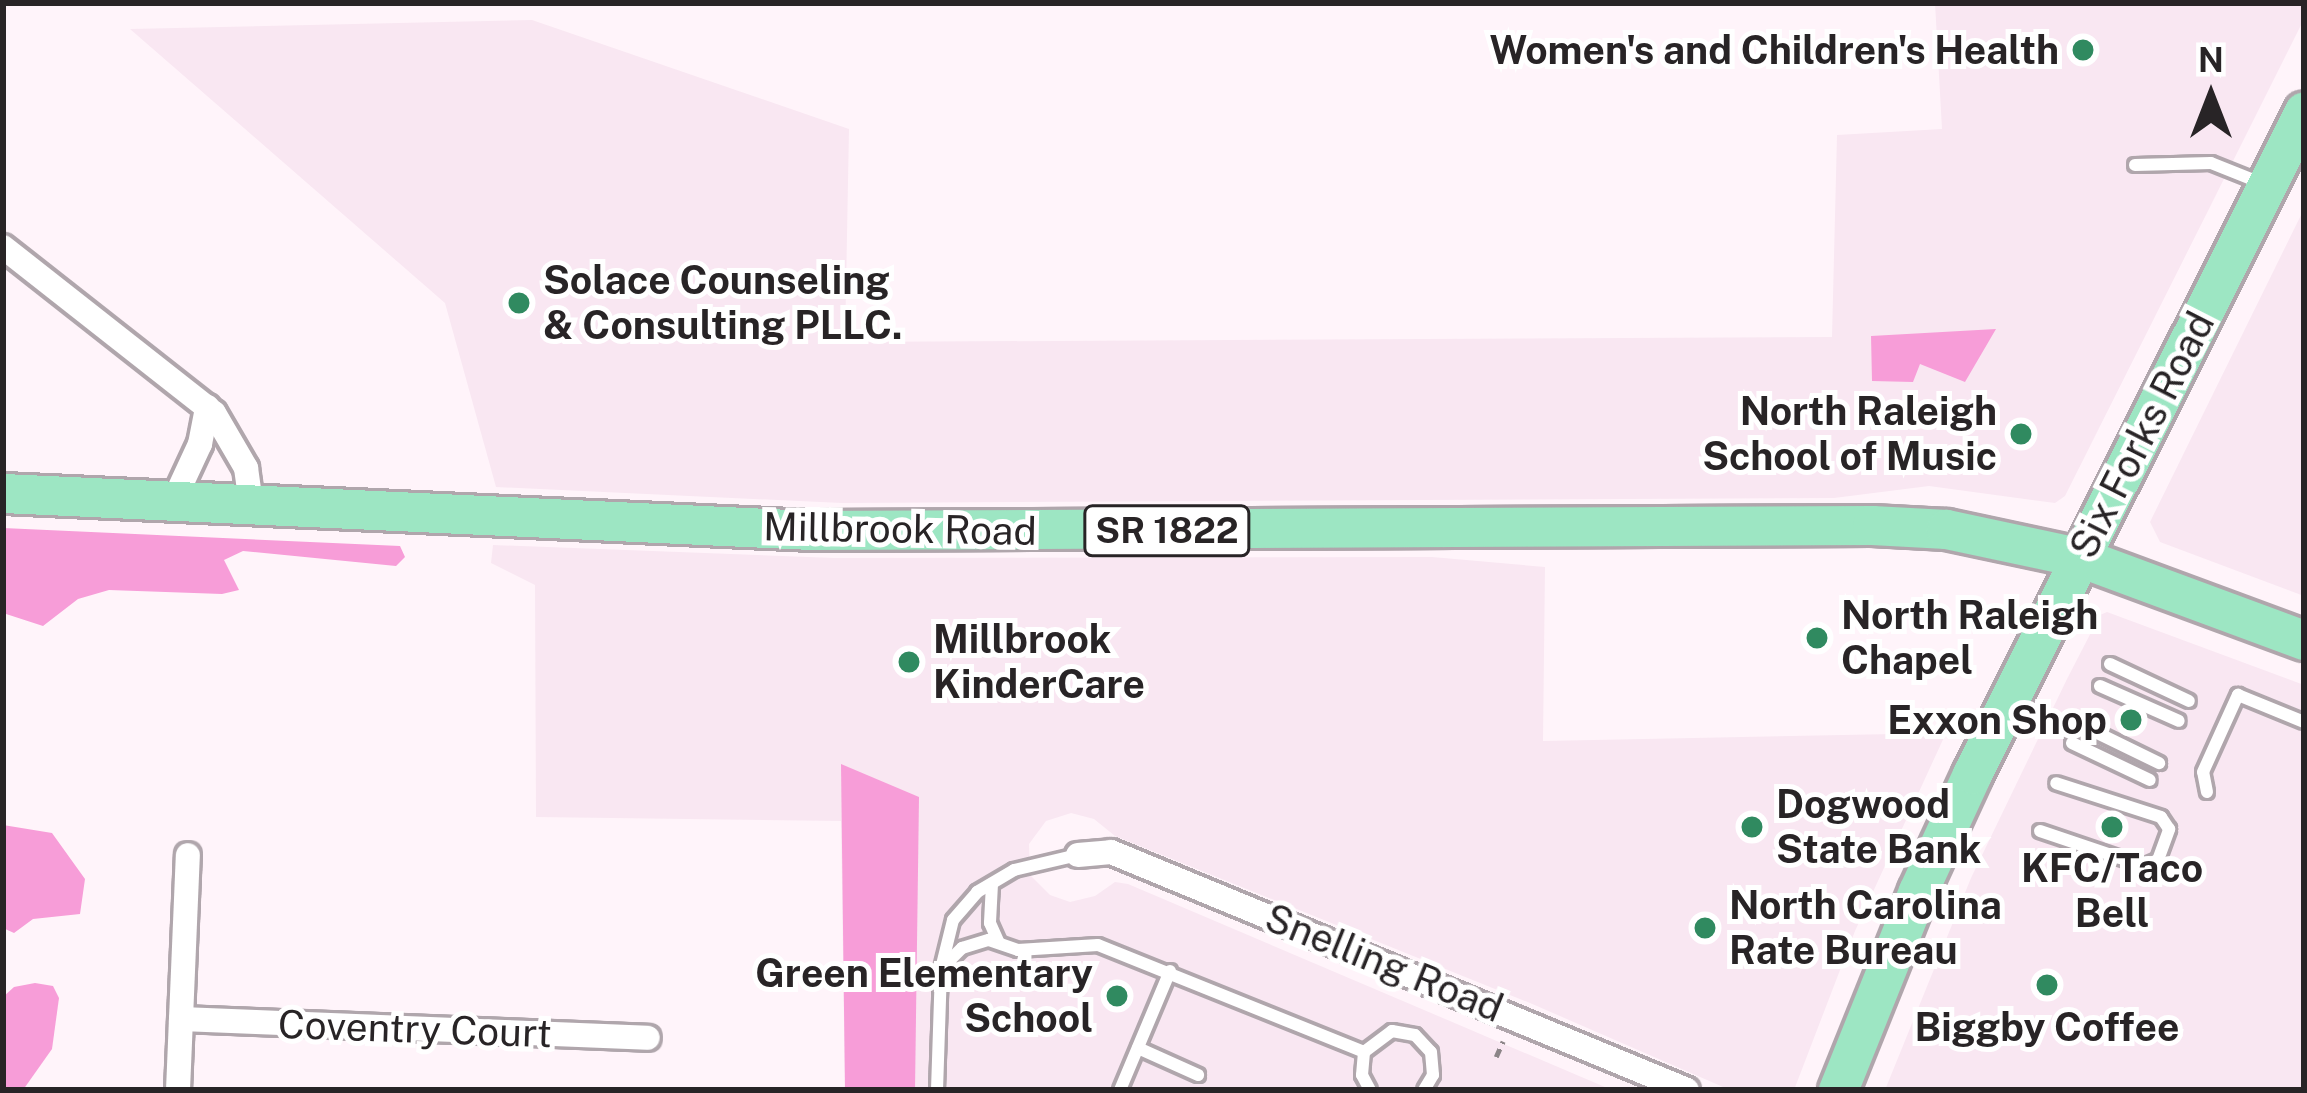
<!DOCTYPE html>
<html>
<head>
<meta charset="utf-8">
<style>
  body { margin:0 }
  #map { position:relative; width:2307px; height:1093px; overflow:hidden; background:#fff4fa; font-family:"Public Sans",sans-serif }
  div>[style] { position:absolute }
  .built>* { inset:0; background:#f9e7f2 }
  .forest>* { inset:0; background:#f79dd8 }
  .path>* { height:4.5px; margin-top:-2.25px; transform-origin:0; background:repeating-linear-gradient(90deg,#8c8588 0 9px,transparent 0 15px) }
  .roads { filter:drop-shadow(3px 0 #b0a6ac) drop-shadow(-3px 0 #b0a6ac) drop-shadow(0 3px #b0a6ac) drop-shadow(0 -3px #b0a6ac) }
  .lane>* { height:12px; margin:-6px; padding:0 6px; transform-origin:6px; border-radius:6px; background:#fff }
  .street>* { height:24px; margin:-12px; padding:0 12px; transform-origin:12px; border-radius:12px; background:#fff }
  .primary>* { height:39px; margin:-19.5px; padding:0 19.5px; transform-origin:19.5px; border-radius:19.5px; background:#9de6c3 }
  .dots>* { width:33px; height:33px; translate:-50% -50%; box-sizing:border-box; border:6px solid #fff; border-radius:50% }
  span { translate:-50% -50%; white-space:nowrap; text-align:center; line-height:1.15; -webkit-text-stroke:10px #fff; paint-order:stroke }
  .shield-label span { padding:3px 9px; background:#fff; border:3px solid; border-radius:9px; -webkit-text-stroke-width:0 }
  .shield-label { font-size:36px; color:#282426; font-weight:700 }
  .poi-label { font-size:39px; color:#282426; font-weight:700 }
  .right { translate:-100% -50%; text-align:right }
  .left { translate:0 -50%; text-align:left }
  .street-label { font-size:39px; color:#282426 }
  .frame { position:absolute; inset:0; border:6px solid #282426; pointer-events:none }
  .north { position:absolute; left:2151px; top:36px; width:120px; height:120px; -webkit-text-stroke:9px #fff; paint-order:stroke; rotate:0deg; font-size:33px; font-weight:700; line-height:48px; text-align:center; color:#282426 }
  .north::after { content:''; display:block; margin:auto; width:42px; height:54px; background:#282426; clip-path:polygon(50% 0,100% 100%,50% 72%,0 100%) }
</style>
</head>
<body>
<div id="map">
  <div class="built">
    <i style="clip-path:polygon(1935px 3px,2304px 3px,2304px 19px,2238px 151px,2065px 496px,2055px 503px,1929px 486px,1834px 498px,842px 503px,496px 487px,445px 303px,130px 29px,532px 20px,849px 129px,845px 342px,1832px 337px,1837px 135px,1942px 129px)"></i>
    <i style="clip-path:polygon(2304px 209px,2304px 596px,2160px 542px,2150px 522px)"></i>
    <i style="clip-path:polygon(493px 545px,834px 558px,1432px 557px,1545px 567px,1543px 741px,1946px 733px,1855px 931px,1794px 1090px,1730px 1090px,1530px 1003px,1115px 836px,1094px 819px,1071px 813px,1046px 821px,1029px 844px,1030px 875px,1050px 895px,1070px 902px,1095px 896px,1115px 882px,1128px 884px,1612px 1090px,845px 1090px,841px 821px,536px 817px,535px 585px,491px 563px)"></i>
    <i style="clip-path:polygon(2107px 612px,2304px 685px,2304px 1090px,1885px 1090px,1971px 878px,2067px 679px,2100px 615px)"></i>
  </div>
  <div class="forest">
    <i style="clip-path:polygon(1996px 329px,1965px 382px,1920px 364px,1913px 382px,1872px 381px,1871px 336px)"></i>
    <i style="clip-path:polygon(3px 528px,400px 546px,405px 557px,396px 566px,243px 551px,224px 560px,239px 590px,222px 594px,109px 590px,78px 599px,43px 626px,3px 613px)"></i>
    <i style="clip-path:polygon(841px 764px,919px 797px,915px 1090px,845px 1090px)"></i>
    <i style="clip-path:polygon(3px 825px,52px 833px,85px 879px,80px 914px,33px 919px,14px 933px,3px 928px)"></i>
    <i style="clip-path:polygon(35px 983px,53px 986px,59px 998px,52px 1049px,23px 1090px,3px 1090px,3px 997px,14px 987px)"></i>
  </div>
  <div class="path">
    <i style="left:718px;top:3px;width:8px"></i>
    <i style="left:1496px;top:1057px;width:17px;rotate:-66deg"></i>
  </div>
  <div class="roads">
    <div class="lane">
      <i style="left:2135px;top:165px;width:76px;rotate:-1.5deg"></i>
      <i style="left:2211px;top:163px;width:54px;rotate:21.8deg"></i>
      <i style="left:2110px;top:664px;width:87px;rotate:25.1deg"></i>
      <i style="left:2100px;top:686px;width:86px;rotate:23.9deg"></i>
      <i style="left:2081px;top:725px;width:87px;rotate:26deg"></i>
      <i style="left:2072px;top:743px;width:86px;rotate:25.4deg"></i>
      <i style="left:2207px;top:792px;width:20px;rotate:-101deg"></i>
      <i style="left:2203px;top:772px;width:85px;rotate:-65.6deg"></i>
      <i style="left:2238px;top:695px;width:71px;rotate:22.2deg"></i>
      <i style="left:2040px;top:831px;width:110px;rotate:18.6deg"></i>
      <i style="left:2144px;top:866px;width:15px;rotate:-23deg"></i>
      <i style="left:2158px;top:860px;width:33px;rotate:-70deg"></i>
      <i style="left:2169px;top:829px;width:14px;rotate:-124deg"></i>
      <i style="left:2161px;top:817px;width:110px;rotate:-162.1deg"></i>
      <i style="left:992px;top:884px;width:39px;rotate:93deg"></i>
      <i style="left:990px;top:923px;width:20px;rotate:66deg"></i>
      <i style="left:941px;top:969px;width:30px;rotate:-45deg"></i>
      <i style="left:962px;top:948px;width:28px;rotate:-17deg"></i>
      <i style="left:989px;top:940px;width:31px;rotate:19deg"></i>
      <i style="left:1018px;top:950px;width:80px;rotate:-3.6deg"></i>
      <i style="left:1098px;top:945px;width:287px;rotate:21.9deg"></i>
      <i style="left:1138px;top:1048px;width:66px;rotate:24.2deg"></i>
      <i style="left:937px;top:1090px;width:121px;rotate:-88.1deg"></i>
      <i style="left:941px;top:969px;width:50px;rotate:-76.2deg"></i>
      <i style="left:953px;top:920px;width:37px;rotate:-49deg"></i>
      <i style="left:977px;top:892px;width:43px;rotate:-30.7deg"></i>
      <i style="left:1014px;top:870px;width:66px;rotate:-13.2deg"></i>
      <i style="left:1120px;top:1090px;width:129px;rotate:-67.2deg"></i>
      <i style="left:1370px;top:1090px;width:17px;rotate:-118deg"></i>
      <i style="left:1362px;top:1075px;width:23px;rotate:-85deg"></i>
      <i style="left:1364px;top:1052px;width:35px;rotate:-37deg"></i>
      <i style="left:1392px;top:1031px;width:23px;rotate:10deg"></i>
      <i style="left:1415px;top:1035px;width:23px;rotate:47deg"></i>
      <i style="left:1431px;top:1052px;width:23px;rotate:85deg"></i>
      <i style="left:1433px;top:1075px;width:17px;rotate:121deg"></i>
    </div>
    <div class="street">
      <i style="left:3px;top:247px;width:268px;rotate:38.2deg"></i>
      <i style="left:214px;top:413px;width:64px;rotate:59.8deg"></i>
      <i style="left:246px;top:468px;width:35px;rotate:82deg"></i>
      <i style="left:174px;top:500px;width:62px;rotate:-65.1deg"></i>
      <i style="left:200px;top:444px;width:38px;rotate:-79deg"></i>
      <i style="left:1078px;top:855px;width:33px;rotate:-5deg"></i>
      <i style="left:1111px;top:852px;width:623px;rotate:22.45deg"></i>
      <i style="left:181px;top:1019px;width:467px;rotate:2.3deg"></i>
      <i style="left:178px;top:1090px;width:235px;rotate:-87.6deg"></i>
    </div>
    <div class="primary">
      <i style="left:3px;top:493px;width:811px;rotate:2.62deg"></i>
      <i style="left:813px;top:530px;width:1059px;rotate:-0.27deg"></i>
      <i style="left:1872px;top:525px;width:74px;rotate:3.1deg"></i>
      <i style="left:1946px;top:529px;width:139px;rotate:12deg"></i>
      <i style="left:2082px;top:558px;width:237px;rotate:20.3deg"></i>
      <i style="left:1838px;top:1090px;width:214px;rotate:-68.1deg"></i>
      <i style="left:1918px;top:891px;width:129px;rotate:-65.2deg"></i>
      <i style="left:1972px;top:774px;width:741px;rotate:-63.4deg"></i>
    </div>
  </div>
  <div class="dots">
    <i style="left:2083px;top:50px;background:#308a60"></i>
    <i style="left:519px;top:303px;background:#308a60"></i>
    <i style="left:2021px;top:434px;background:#308a60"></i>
    <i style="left:1817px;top:638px;background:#308a60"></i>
    <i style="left:909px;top:662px;background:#308a60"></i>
    <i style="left:2131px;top:720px;background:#308a60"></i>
    <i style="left:1752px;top:827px;background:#308a60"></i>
    <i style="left:2112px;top:827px;background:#308a60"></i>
    <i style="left:1705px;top:928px;background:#308a60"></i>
    <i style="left:2047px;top:985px;background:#308a60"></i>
    <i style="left:1117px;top:996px;background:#308a60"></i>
  </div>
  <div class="shield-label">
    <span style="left:1167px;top:531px">SR 1822</span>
  </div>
  <div class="poi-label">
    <span class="right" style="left:2059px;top:50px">Women's and Children's Health</span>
    <span class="left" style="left:543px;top:303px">Solace Counseling<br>&amp; Consulting PLLC.</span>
    <span class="right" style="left:1997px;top:434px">North Raleigh<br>School of Music</span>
    <span class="left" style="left:1841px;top:638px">North Raleigh<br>Chapel</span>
    <span class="left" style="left:933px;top:662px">Millbrook<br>KinderCare</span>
    <span class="right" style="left:2107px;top:720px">Exxon Shop</span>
    <span class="left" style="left:1776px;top:827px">Dogwood<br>State Bank</span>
    <span style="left:2112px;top:891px">KFC/Taco<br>Bell</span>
    <span class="left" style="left:1729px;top:928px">North Carolina<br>Rate Bureau</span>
    <span class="right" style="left:1093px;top:996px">Green Elementary<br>School</span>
    <span style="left:2047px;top:1027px">Biggby Coffee</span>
  </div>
  <div class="street-label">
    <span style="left:2142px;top:435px;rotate:-63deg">Six Forks Road</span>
    <span style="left:900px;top:529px;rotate:1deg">Millbrook Road</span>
    <span style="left:1384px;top:963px;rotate:22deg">Snelling Road</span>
    <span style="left:415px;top:1029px;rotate:2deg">Coventry Court</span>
  </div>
  <div class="frame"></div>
  <div class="north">N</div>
</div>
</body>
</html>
